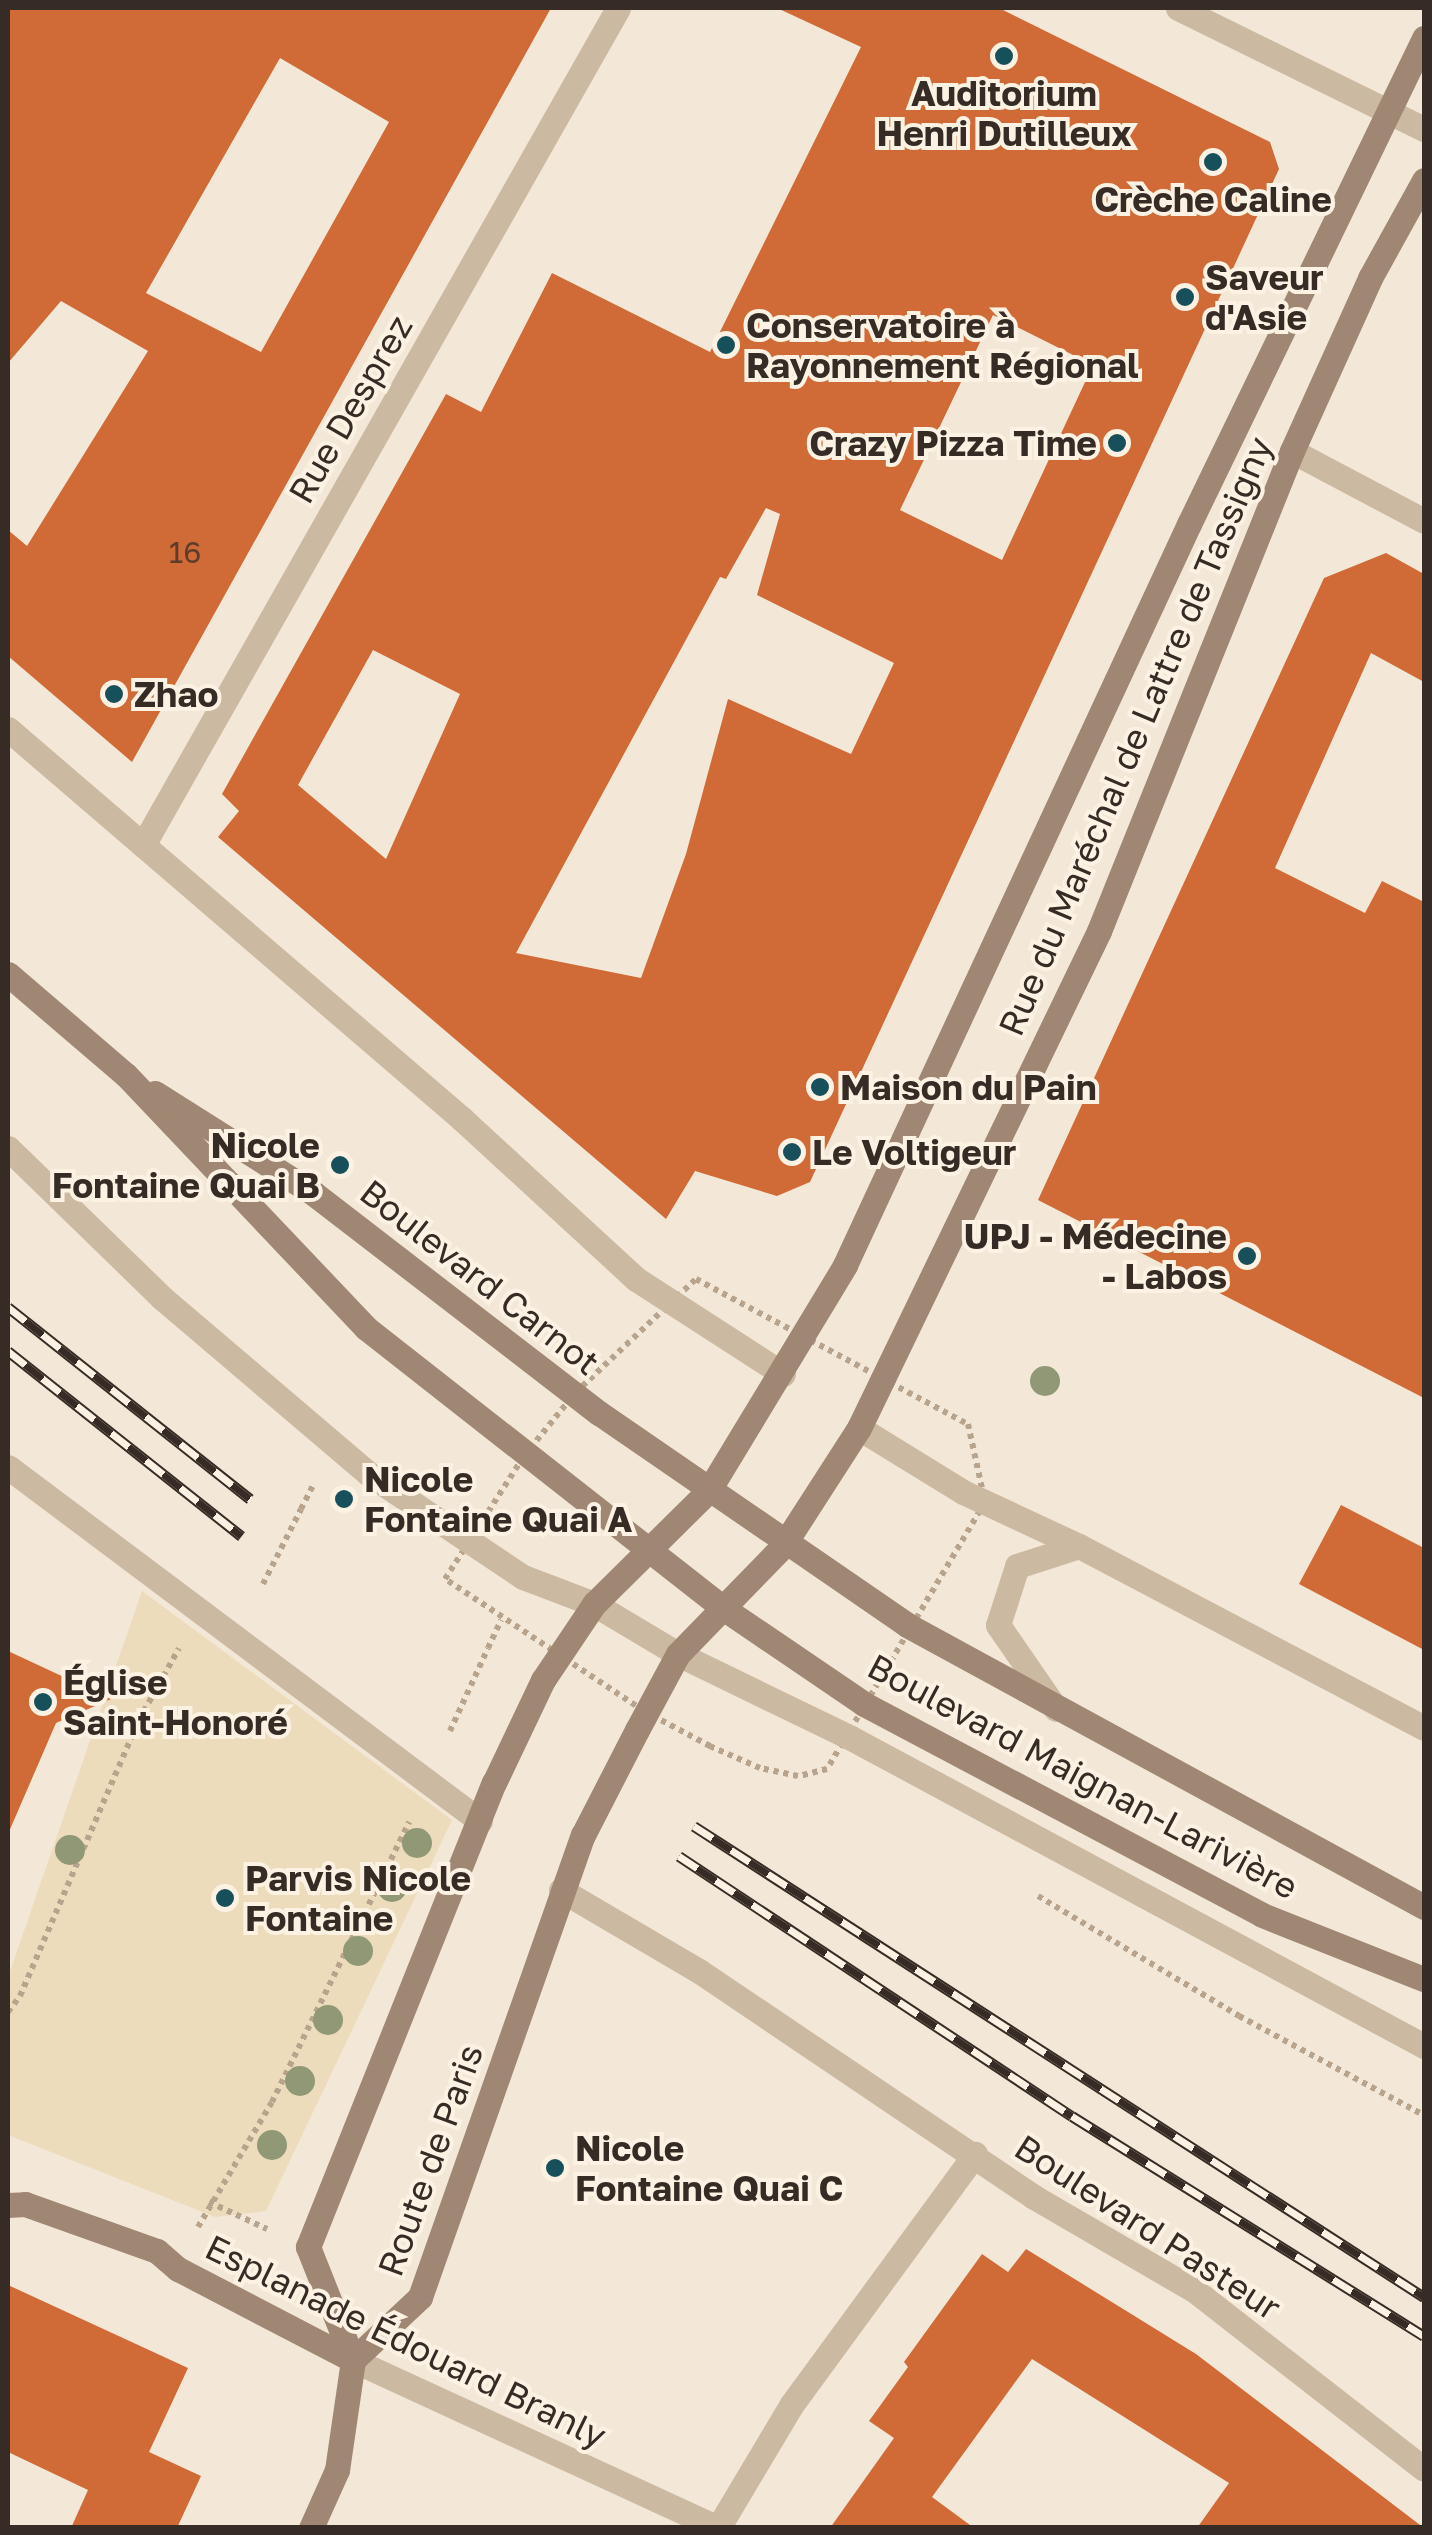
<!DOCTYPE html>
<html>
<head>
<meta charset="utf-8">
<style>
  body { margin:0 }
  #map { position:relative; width:1432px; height:2535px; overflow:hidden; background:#f3e8d7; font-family:"Golos Text",sans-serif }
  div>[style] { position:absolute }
  .plaza>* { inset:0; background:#eddcbc }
  .building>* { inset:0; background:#d06a37 }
  .path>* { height:6px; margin-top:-3px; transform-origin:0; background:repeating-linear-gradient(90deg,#b8a38c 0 5px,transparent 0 10px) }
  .service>* { height:25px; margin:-12.5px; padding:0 12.5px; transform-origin:12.5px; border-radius:12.5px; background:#ccb9a2 }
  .minor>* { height:25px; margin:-12.5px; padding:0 12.5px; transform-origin:12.5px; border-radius:12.5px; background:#ccb9a2 }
  .secondary>* { height:25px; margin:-12.5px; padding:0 12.5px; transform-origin:12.5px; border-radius:12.5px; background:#9f8773 }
  .rail>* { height:11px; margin-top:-5.5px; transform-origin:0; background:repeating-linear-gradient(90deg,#fbf2e3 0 22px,#362c25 0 44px); box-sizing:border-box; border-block:2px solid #362c25 }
  .path-bridge>* { height:6px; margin-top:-3px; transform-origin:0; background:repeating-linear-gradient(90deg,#b8a38c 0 5px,transparent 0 10px) }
  .secondary-bridge>* { height:25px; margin:-12.5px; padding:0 12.5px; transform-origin:12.5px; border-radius:12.5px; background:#9f8773 }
  .trees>* { width:30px; height:30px; margin:-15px; border-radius:50%; background:#919876 }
  .dots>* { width:28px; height:28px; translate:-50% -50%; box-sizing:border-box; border:5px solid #fbf2e3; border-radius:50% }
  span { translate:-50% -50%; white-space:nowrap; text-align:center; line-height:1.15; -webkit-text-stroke:8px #fbf2e3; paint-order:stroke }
  .number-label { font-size:30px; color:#5c3c2a }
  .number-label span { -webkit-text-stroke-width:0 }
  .poi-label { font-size:35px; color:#362c25; font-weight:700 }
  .left { translate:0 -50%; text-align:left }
  .right { translate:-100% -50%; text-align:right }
  .street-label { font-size:35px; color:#362c25 }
  .frame { position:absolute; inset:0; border:10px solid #362c25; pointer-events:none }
</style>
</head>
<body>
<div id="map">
  <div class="plaza">
    <i style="clip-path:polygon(142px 1591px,452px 1820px,266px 2211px,215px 2217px,8px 2135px,8px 1977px)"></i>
  </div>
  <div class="building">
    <i style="clip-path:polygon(evenodd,8px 8px,551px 8px,132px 762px,8px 656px,8px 530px,27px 546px,148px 351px,61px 301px,8px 363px,8px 8px,280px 58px,389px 122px,261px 352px,146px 293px,280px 58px)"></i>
    <i style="clip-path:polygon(evenodd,777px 8px,999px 8px,1270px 142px,1279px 169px,810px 1182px,777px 1196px,695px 1171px,666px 1219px,218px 837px,239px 811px,222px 794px,446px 394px,481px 412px,552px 273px,710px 352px,861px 47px,777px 8px,993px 315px,1093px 365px,1002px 560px,900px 510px,993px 315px,777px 8px,766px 508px,780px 514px,757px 595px,894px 663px,851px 754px,728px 699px,686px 854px,641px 978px,516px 953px,720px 577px,726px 579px,766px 508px,777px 8px,373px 650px,460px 694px,386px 859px,298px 785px,373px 650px)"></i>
    <i style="clip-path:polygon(1386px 553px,1424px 574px,1424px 682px,1371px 653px,1275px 868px,1365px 913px,1382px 881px,1424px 902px,1424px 1398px,1038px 1200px,1324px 578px)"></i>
    <i style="clip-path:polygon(1341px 1505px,1424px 1548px,1424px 1650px,1299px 1584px)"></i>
    <i style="clip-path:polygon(8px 1651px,111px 1699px,56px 1723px,8px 1834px)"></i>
    <i style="clip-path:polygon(1026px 2249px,1196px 2354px,1424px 2528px,1197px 2528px,1229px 2483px,1032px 2359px,932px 2497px,974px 2528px,830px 2528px,894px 2438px,869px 2421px,908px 2367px,904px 2362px,982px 2254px,1008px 2272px)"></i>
    <i style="clip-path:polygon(8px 2285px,188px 2368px,149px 2452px,201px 2476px,177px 2528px,71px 2528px,88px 2490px,8px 2452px)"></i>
  </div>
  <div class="path">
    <i style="left:696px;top:1279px;width:308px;rotate:28.1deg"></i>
    <i style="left:968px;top:1424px;width:80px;rotate:77.7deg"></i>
    <i style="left:985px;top:1502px;width:310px;rotate:120.6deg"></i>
    <i style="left:827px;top:1769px;width:30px;rotate:166deg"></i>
    <i style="left:798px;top:1776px;width:39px;rotate:-168deg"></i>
    <i style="left:760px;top:1768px;width:55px;rotate:-156.3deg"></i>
    <i style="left:710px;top:1746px;width:75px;rotate:-152.1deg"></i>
    <i style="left:644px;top:1711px;width:239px;rotate:-146.4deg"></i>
    <i style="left:445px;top:1579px;width:146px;rotate:-57.3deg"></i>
    <i style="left:524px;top:1456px;width:81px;rotate:-51deg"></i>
    <i style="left:575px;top:1393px;width:166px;rotate:-43.3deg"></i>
    <i style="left:301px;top:1509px;width:29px;rotate:-63deg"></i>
    <i style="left:488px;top:1648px;width:31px;rotate:-65deg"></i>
    <i style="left:1038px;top:1896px;width:234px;rotate:30.8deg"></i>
    <i style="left:1239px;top:2016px;width:210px;rotate:28.2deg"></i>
    <i style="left:8px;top:2012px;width:20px;rotate:-53deg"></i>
    <i style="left:20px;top:1996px;width:301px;rotate:-66.7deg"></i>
    <i style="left:139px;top:1720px;width:82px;rotate:-60.9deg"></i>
    <i style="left:209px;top:2202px;width:64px;rotate:25deg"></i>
    <i style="left:198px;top:2227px;width:145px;rotate:-59.4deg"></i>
    <i style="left:272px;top:2102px;width:312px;rotate:-63.9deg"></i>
  </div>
  <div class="service">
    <i style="left:8px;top:1148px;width:214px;rotate:44.2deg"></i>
    <i style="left:161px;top:1297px;width:273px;rotate:40.4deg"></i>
    <i style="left:369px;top:1474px;width:185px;rotate:33.8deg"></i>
    <i style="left:523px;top:1577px;width:76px;rotate:20.8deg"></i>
    <i style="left:594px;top:1604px;width:98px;rotate:30.8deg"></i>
    <i style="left:678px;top:1654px;width:192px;rotate:25.9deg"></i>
    <i style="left:851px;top:1738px;width:651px;rotate:28.26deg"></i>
    <i style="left:636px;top:1279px;width:175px;rotate:32.9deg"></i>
    <i style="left:859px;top:1428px;width:122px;rotate:31.6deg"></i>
    <i style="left:963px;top:1492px;width:128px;rotate:25deg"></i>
    <i style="left:1056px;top:1709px;width:102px;rotate:-124.6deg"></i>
    <i style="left:998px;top:1625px;width:62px;rotate:-72.1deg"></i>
    <i style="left:1017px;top:1566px;width:65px;rotate:-17.9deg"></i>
  </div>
  <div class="minor">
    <i style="left:1178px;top:8px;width:274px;rotate:26.2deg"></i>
    <i style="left:1292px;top:451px;width:149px;rotate:27.9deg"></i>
    <i style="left:8px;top:729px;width:599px;rotate:40.66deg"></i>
    <i style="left:462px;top:1119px;width:236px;rotate:42.6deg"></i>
    <i style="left:143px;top:845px;width:962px;rotate:-60.42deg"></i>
    <i style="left:8px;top:1467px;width:590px;rotate:36.87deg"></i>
    <i style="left:1079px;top:1546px;width:390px;rotate:27.8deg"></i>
    <i style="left:561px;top:1890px;width:160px;rotate:30.4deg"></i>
    <i style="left:699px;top:1971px;width:404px;rotate:34deg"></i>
    <i style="left:1034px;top:2197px;width:185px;rotate:30.2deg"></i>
    <i style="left:1194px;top:2290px;width:291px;rotate:37.9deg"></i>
    <i style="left:353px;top:2360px;width:402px;rotate:24.7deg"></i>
    <i style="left:718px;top:2528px;width:144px;rotate:-59.2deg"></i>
    <i style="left:792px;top:2404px;width:310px;rotate:-53.8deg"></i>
  </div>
  <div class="secondary">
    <i style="left:8px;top:974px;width:155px;rotate:40.6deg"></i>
    <i style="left:126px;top:1075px;width:349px;rotate:46.5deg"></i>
    <i style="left:366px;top:1328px;width:454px;rotate:38.1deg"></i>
    <i style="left:723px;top:1608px;width:171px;rotate:34.2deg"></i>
    <i style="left:864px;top:1704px;width:450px;rotate:27.9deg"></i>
    <i style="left:1262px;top:1915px;width:174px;rotate:21.6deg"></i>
    <i style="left:155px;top:1093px;width:187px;rotate:32.3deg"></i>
    <i style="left:313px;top:1193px;width:361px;rotate:37.6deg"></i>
    <i style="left:599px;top:1413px;width:374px;rotate:34.5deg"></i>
    <i style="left:907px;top:1625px;width:589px;rotate:28.61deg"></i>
    <i style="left:543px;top:1680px;width:92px;rotate:-56.1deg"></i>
    <i style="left:594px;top:1604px;width:162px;rotate:-44.7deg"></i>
    <i style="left:709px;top:1490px;width:263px;rotate:-58.8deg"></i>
    <i style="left:845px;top:1265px;width:817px;rotate:-65.1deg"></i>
    <i style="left:1189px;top:524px;width:540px;rotate:-64.19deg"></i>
    <i style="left:637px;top:1730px;width:86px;rotate:-61.7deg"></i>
    <i style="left:678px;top:1654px;width:151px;rotate:-45.8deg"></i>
    <i style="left:783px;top:1546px;width:140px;rotate:-57.2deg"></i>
    <i style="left:859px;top:1428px;width:552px;rotate:-64.22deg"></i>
    <i style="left:1099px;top:931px;width:517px;rotate:-68.1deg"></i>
    <i style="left:1292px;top:451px;width:190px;rotate:-65.7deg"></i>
    <i style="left:1370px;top:278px;width:112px;rotate:-61.1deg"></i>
    <i style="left:8px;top:2205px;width:17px;rotate:-3deg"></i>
    <i style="left:25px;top:2204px;width:140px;rotate:19.6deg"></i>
    <i style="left:157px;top:2251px;width:28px;rotate:41deg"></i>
    <i style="left:178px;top:2269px;width:197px;rotate:27.5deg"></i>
    <i style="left:353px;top:2360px;width:122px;rotate:-111.7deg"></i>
    <i style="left:308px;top:2247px;width:500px;rotate:-68.2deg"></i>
    <i style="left:311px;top:2528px;width:64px;rotate:-65.9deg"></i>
    <i style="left:337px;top:2470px;width:111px;rotate:-81.7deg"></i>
    <i style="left:353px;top:2360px;width:92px;rotate:-43.2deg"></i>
    <i style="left:420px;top:2297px;width:490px;rotate:-70.6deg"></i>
  </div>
  <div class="rail">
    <i style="left:8px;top:1307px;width:309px;rotate:38.4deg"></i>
    <i style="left:8px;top:1351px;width:298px;rotate:38.4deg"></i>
    <i style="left:694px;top:1826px;width:869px;rotate:32.83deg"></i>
    <i style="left:679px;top:1856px;width:471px;rotate:33.5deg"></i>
    <i style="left:1072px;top:2116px;width:415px;rotate:32deg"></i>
  </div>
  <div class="path-bridge">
    <i style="left:263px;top:1584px;width:84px;rotate:-63.1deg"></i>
    <i style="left:450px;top:1731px;width:91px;rotate:-65.4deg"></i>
  </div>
  <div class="secondary-bridge">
    <i style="left:494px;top:1783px;width:114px;rotate:-64.6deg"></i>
    <i style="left:583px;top:1835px;width:118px;rotate:-62.8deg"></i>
  </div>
  <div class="trees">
    <i style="left:1045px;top:1381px"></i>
    <i style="left:417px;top:1843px"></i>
    <i style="left:70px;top:1850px"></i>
    <i style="left:392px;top:1887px"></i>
    <i style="left:358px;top:1951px"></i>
    <i style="left:328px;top:2020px"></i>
    <i style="left:300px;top:2081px"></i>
    <i style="left:272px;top:2145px"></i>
  </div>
  <div class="dots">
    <i style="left:1004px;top:56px;background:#17505a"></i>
    <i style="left:1213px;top:162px;background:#17505a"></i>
    <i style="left:1185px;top:297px;background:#17505a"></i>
    <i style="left:726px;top:345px;background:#17505a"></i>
    <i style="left:1117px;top:443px;background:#17505a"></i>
    <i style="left:114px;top:694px;background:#17505a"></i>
    <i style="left:820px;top:1087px;background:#17505a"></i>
    <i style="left:792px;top:1152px;background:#17505a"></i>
    <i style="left:340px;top:1165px;background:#17505a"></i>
    <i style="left:1247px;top:1256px;background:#17505a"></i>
    <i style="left:344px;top:1499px;background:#17505a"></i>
    <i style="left:43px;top:1702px;background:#17505a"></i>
    <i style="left:225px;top:1898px;background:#17505a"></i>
    <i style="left:555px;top:2168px;background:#17505a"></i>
  </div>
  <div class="number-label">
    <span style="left:185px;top:552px">16</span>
  </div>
  <div class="poi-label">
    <span style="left:1004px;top:113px">Auditorium<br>Henri Dutilleux</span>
    <span style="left:1213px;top:199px">Crèche Caline</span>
    <span class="left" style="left:1205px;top:297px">Saveur<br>d'Asie</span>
    <span class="left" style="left:746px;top:345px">Conservatoire à<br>Rayonnement Régional</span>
    <span class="right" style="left:1097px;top:443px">Crazy Pizza Time</span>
    <span class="left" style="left:134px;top:694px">Zhao</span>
    <span class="left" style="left:840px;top:1087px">Maison du Pain</span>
    <span class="right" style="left:320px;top:1165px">Nicole<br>Fontaine Quai B</span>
    <span class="left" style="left:812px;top:1152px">Le Voltigeur</span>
    <span class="right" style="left:1227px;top:1256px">UPJ - Médecine<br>- Labos</span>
    <span class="left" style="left:364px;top:1499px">Nicole<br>Fontaine Quai A</span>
    <span class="left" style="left:63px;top:1702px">Église<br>Saint-Honoré</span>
    <span class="left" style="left:245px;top:1898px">Parvis Nicole<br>Fontaine</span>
    <span class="left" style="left:575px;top:2168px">Nicole<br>Fontaine Quai C</span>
  </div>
  <div class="street-label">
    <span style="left:350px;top:409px;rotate:-60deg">Rue Desprez</span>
    <span style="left:1135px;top:736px;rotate:-67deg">Rue du Maréchal de Lattre de Tassigny</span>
    <span style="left:480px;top:1277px;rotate:38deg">Boulevard Carnot</span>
    <span style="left:1083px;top:1776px;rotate:28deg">Boulevard Maignan-Larivière</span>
    <span style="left:430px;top:2160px;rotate:-70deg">Route de Paris</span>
    <span style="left:1148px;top:2227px;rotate:33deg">Boulevard Pasteur</span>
    <span style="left:406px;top:2341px;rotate:26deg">Esplanade Édouard Branly</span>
  </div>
  <div class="frame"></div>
</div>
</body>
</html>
